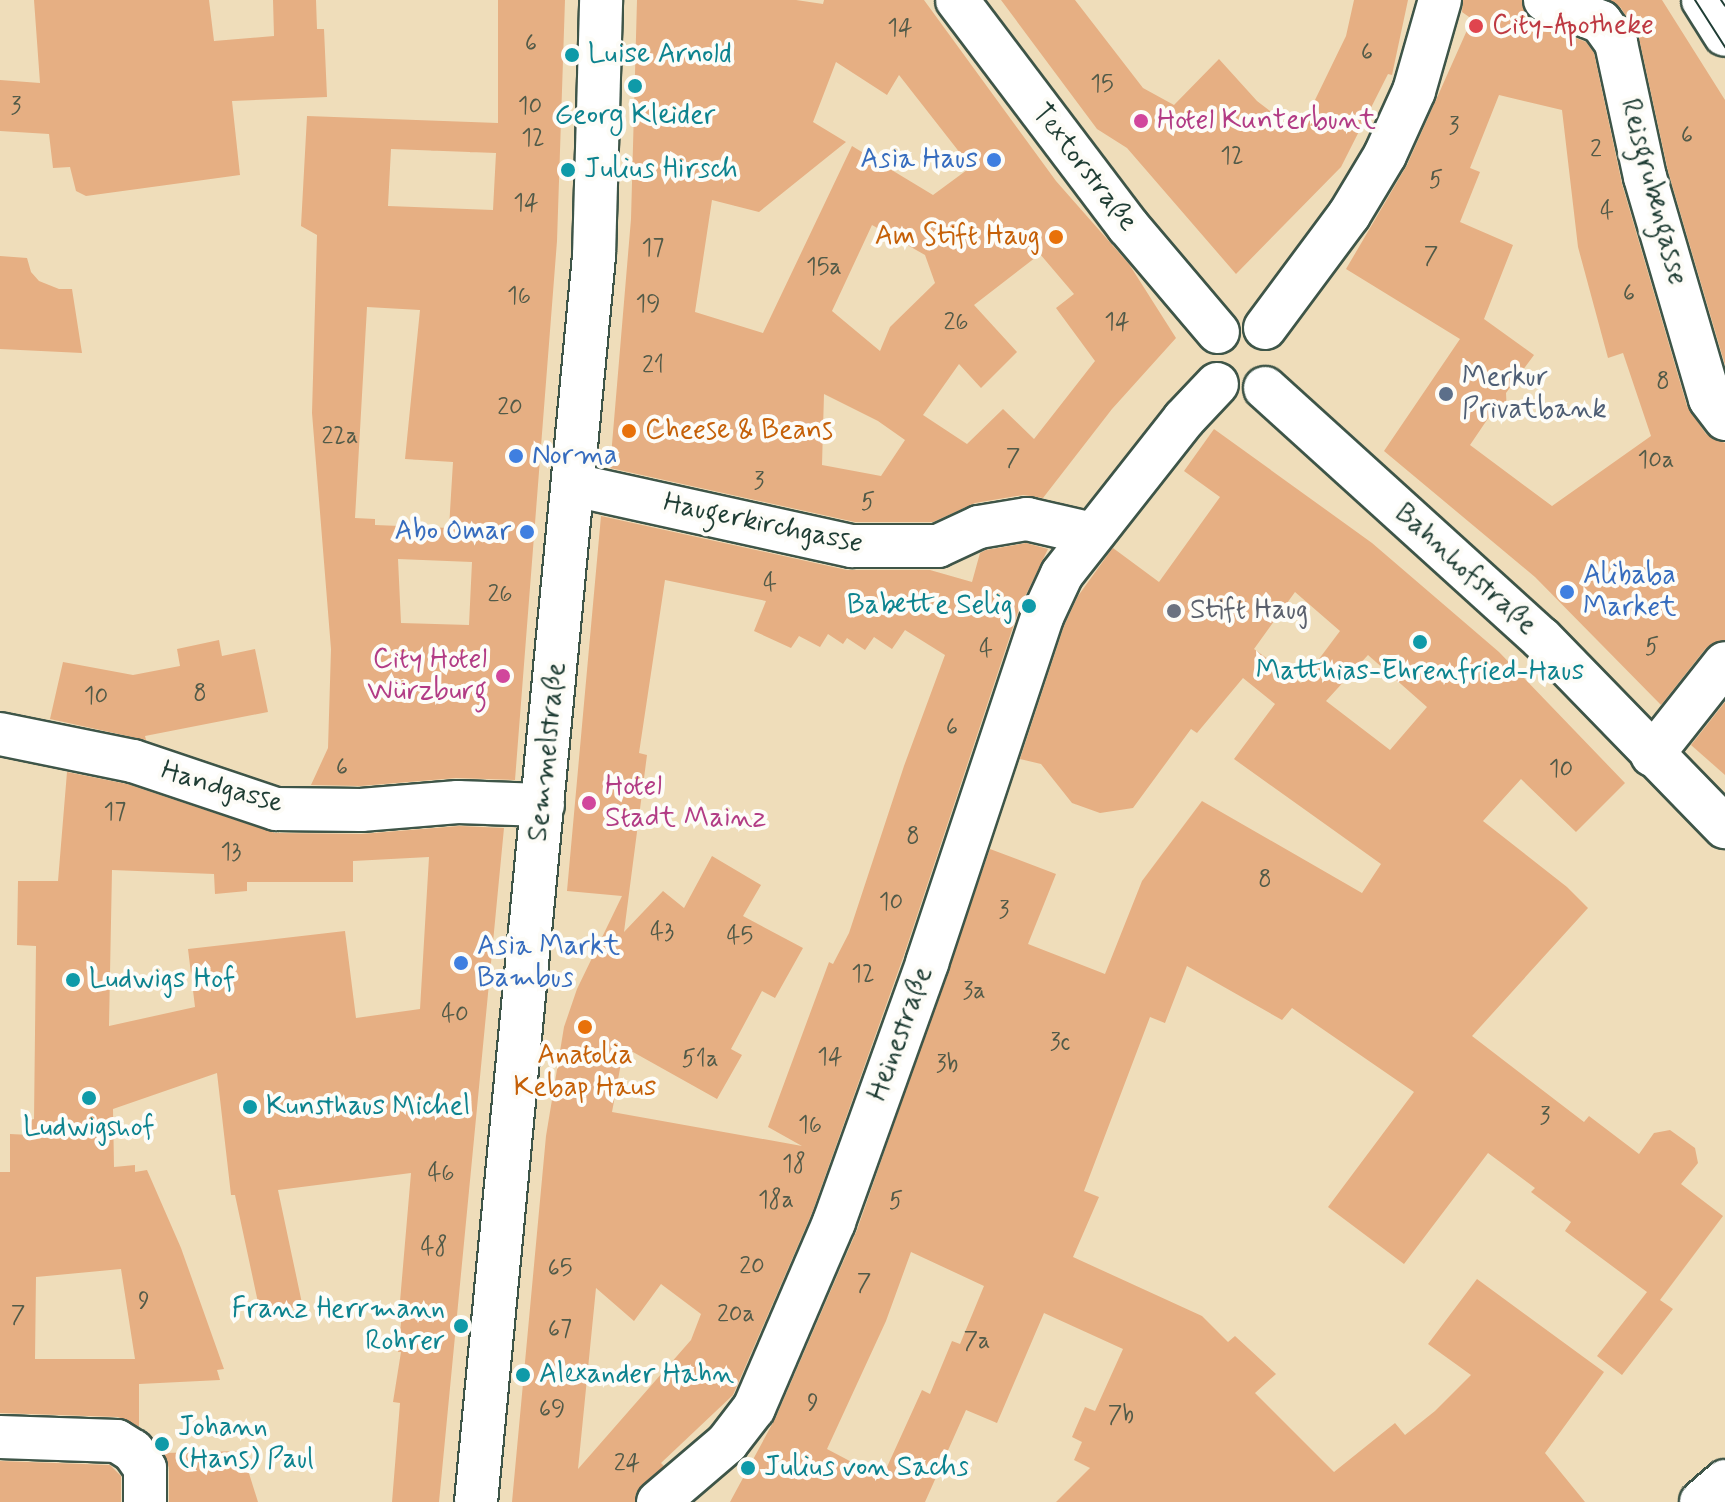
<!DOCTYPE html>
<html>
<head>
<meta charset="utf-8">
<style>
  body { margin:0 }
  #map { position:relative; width:1725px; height:1502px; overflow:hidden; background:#efddba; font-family:Mynerve,sans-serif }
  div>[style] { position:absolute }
  .building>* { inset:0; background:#e6af83 }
  .roads { filter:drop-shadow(2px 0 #3e5548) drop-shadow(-2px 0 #3e5548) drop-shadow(0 2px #3e5548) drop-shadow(0 -2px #3e5548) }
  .minor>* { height:42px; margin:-21px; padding:0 21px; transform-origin:21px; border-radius:21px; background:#fff }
  .tram>* { height:2px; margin:-1px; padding:0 1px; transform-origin:1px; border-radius:1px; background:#1f3d34 }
  .dots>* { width:22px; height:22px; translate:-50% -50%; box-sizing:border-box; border:4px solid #fdfcf7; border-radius:50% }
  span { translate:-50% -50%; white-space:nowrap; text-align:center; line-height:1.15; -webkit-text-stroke:8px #fdfcf7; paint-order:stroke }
  .number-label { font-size:24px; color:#515a48 }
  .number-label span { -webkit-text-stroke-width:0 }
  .health-label { font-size:28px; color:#be3a42 }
  .left { translate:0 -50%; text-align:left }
  .culture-label { font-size:28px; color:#0d838f }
  .right { translate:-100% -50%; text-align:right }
  .hotel-label { font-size:28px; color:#b23c85 }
  .shop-label { font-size:28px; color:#366cbe }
  .street-label { font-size:28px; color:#1f3d34 }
  .food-label { font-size:28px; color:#c56008 }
  .service-label { font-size:28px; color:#4e5e75 }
  .worship-label { font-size:28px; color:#5b616d }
</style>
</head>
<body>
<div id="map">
  <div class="building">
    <i style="clip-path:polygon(34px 0,209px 0,214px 41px,274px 36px,273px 0,316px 0,317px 29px,324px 29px,327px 97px,232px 101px,240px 175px,86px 196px,76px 191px,70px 167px,53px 168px,49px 134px,0 131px,0 80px,40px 83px)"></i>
    <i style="clip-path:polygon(evenodd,498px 0,565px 0,557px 241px,515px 780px,456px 778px,360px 786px,311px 785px,328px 748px,331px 649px,312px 413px,317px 235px,301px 226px,307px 116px,498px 123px,498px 0,391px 149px,496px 153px,493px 210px,388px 206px,391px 149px,498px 0,367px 307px,420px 310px,405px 459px,453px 462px,449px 528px,375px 525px,375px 519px,355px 518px,367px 307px,498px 0,398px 559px,472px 562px,469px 625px,401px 623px,398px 559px)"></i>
    <i style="clip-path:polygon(evenodd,637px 0,796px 0,823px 4px,824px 0,924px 0,1056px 181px,1129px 264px,1176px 338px,1112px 409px,1043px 498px,1023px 495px,975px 503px,933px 522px,855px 522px,610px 468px,631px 219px,637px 0,836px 62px,887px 95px,899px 75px,971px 167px,933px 195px,852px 146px,763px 333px,695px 312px,712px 200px,759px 212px,846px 142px,813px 122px,836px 62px,637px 0,872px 225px,925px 255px,935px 283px,890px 327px,880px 351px,832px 311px,872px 225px,637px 0,1040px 254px,1074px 294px,1056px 308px,1095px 361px,1034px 439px,1003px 409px,967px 444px,923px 415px,959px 364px,981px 388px,1017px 352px,974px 305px,1040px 254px,637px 0,824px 394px,878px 421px,905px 440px,881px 476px,822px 465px,824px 394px)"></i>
    <i style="clip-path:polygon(1001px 0,1075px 0,1143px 88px,1174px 105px,1219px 59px,1257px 101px,1299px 133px,1346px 36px,1354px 0,1408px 0,1392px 75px,1388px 74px,1341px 167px,1236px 274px,1127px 148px,1097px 129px)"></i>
    <i style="clip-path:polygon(evenodd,1463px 0,1522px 0,1526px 14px,1536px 22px,1586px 42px,1594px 53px,1622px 184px,1687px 406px,1706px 434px,1725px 443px,1725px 640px,1706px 648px,1661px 705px,1535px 577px,1384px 451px,1460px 339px,1346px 269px,1407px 165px,1472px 19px,1462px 12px,1463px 0,1499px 95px,1562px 110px,1578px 247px,1608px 358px,1623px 353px,1651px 436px,1552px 506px,1470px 445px,1491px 414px,1507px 413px,1506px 393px,1534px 355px,1484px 319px,1513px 245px,1460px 222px,1480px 172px,1470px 168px,1499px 95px)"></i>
    <i style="clip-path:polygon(1610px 0,1662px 0,1725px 100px,1725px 365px,1668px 171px,1639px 38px,1621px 8px)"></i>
    <i style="clip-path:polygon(0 256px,27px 258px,31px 272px,39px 281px,59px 289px,72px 289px,82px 353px,0 349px)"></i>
    <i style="clip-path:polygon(evenodd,1214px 429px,1372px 543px,1499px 652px,1625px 783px,1576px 832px,1521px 779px,1483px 821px,1567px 887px,1588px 908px,1472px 1036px,1584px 1122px,1589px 1116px,1639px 1154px,1654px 1133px,1670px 1130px,1695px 1148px,1698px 1163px,1681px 1184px,1723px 1216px,1660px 1300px,1673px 1309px,1622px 1375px,1597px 1356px,1647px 1292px,1565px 1231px,1571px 1222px,1531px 1192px,1535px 1188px,1488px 1153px,1404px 1264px,1328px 1207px,1414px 1092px,1292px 1008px,1282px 1020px,1187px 966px,1165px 1023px,1150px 1017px,1084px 1191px,1099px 1197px,1073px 1257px,1202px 1316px,1228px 1342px,1235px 1336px,1276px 1374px,1255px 1393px,1334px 1472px,1395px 1423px,1405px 1435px,1435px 1411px,1471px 1375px,1428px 1344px,1477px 1279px,1604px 1372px,1545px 1453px,1585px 1502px,1056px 1502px,1090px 1468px,1074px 1460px,1082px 1442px,1072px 1437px,1085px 1407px,1095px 1411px,1123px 1349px,1044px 1313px,997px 1423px,966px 1410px,925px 1502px,730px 1502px,776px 1417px,857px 1230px,990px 849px,1056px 874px,1028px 944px,1105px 974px,1142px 881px,1202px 801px,1362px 893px,1381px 864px,1234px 759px,1275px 704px,1243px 678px,1197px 733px,1191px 729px,1133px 808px,1100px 813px,1072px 803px,1041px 764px,1020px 759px,1064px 626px,1078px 596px,1109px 553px,1113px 548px,1159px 582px,1220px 497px,1184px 471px,1214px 429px,1295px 592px,1340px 631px,1301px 683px,1254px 649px,1295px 592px,1214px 429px,1368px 655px,1427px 707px,1390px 750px,1326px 701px,1368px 655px,1214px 429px,911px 1252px,984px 1286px,960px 1344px,952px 1341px,930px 1394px,922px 1390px,882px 1478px,827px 1449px,886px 1321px,911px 1252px)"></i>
    <i style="clip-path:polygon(evenodd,601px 516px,847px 570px,930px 570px,972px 582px,980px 553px,986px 550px,1026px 543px,1048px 549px,1019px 609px,904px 955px,812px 1213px,733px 1395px,661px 1463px,664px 1466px,636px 1493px,635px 1502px,512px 1502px,546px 1136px,564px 1027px,577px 989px,622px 896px,567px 891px,601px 516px,665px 580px,766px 601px,754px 631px,791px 648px,799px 636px,820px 647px,828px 634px,843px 644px,847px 638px,865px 650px,874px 637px,892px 649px,905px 630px,945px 655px,904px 766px,849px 933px,833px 964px,829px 962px,768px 1127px,802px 1146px,612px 1112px,624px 1047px,717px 1099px,742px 1055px,731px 1049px,762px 991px,775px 998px,803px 948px,743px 916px,761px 885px,712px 856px,684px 908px,663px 891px,624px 932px,647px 755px,639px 753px,665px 580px,601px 516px,661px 1284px,701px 1314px,691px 1340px,578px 1469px,596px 1288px,634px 1321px,661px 1284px)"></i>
    <i style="clip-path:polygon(219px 640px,222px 656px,255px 649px,268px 712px,145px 736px,146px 740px,50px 719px,63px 662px,133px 675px,180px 666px,177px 649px)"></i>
    <i style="clip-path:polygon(1725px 702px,1725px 775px,1691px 745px)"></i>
    <i style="clip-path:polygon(evenodd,67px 772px,127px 784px,275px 833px,361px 834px,459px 826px,504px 828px,439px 1502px,392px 1502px,400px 1403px,393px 1402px,401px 1352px,398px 1352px,402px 1313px,399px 1313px,411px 1173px,278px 1190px,303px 1308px,259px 1307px,235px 1195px,231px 1195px,217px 1073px,113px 1109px,114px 1167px,135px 1165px,135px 1172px,147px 1170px,181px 1248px,224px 1369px,217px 1370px,220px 1380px,139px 1384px,139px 1427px,118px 1417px,0 1413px,0 1172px,10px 1172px,10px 1134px,30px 1135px,30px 1120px,34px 1119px,36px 946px,17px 945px,18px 881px,58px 881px,67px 772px,429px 857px,420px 1009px,356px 1018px,345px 931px,188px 949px,195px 1007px,109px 1026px,112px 870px,214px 874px,215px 894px,247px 891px,247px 882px,353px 882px,353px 861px,429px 857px,67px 772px,121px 1269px,135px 1359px,35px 1359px,36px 1277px,121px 1269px)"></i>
    <i style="clip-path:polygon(242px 1451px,258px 1502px,169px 1502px,169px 1468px,164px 1453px)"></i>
    <i style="clip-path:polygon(0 1461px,110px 1465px,121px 1476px,121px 1502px,0 1502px)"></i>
  </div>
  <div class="roads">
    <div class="minor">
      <i style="left:957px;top:0;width:283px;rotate:52.9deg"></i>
      <i style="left:1128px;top:226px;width:139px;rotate:49.7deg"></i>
      <i style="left:1545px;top:0;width:60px;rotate:21.4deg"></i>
      <i style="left:1601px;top:22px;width:26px;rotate:54deg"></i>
      <i style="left:1616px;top:43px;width:137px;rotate:77.8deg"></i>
      <i style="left:1645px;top:177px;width:231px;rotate:73.7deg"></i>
      <i style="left:1710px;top:399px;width:25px;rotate:53deg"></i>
      <i style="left:1703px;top:0;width:41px;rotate:57.8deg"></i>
      <i style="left:1265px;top:328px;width:141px;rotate:-53.4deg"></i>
      <i style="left:1349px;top:215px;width:70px;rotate:-59deg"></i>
      <i style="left:1385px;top:155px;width:70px;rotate:-65.6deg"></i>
      <i style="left:1414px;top:91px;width:95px;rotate:-74.1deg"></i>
      <i style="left:1265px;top:388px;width:372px;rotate:42.2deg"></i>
      <i style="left:1541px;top:638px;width:264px;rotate:45.8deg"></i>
      <i style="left:574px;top:485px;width:285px;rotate:12.4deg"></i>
      <i style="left:852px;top:546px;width:86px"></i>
      <i style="left:938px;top:546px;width:45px;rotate:-24.9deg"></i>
      <i style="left:979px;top:527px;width:49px;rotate:-9.5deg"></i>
      <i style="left:1027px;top:519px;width:67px;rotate:13deg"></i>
      <i style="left:0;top:734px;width:136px;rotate:11.5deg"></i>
      <i style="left:133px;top:761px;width:151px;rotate:18.6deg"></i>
      <i style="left:276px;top:809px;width:85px;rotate:0.7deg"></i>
      <i style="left:361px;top:810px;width:97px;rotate:-4.7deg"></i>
      <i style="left:458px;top:802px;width:85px;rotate:2deg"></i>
      <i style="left:1652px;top:755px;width:117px;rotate:-51.6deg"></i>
      <i style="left:0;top:1437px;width:117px;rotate:2deg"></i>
      <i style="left:117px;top:1441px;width:19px;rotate:32deg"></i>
      <i style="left:133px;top:1451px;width:21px;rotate:55deg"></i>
      <i style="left:145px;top:1468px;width:34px;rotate:90deg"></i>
      <i style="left:476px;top:1502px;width:1252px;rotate:-84.59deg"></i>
      <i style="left:594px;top:256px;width:256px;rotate:-88.4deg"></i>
      <i style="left:658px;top:1502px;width:91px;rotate:-40.5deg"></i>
      <i style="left:727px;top:1443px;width:44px;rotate:-52.4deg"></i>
      <i style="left:754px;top:1408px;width:202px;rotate:-66.7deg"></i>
      <i style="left:834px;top:1222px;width:275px;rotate:-70.2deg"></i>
      <i style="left:927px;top:963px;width:365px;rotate:-71.6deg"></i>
      <i style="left:1042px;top:617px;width:47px;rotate:-65.1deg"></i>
      <i style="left:1062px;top:574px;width:197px;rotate:-51.8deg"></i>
      <i style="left:1184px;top:419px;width:48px;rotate:-46.7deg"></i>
      <i style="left:1701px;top:1502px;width:32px;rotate:-41deg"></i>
    </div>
  </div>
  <div class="tram">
    <i style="left:1695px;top:0;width:56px;rotate:57.4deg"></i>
    <i style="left:1721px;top:0;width:7px;rotate:56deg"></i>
  </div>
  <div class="dots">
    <i style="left:1476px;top:26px;background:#e0444e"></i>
    <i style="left:572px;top:55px;background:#0f9aa8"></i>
    <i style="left:635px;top:86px;background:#0f9aa8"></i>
    <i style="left:1141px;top:121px;background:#d1479c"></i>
    <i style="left:994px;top:160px;background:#3f7fe0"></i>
    <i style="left:568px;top:170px;background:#0f9aa8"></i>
    <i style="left:1056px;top:237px;background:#e8710a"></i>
    <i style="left:1446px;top:394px;background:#5c6f8a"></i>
    <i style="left:629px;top:431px;background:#e8710a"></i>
    <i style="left:516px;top:456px;background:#3f7fe0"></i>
    <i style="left:527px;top:532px;background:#3f7fe0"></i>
    <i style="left:1567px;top:592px;background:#3f7fe0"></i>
    <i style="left:1029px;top:606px;background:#0f9aa8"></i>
    <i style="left:1174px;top:611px;background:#6b7280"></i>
    <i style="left:1420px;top:642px;background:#0f9aa8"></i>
    <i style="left:503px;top:676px;background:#d1479c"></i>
    <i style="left:589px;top:803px;background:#d1479c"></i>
    <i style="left:461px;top:963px;background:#3f7fe0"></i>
    <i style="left:73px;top:980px;background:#0f9aa8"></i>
    <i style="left:585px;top:1027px;background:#e8710a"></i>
    <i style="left:89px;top:1098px;background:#0f9aa8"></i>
    <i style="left:250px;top:1107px;background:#0f9aa8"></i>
    <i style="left:461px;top:1326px;background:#0f9aa8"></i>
    <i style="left:523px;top:1375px;background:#0f9aa8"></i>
    <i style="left:162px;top:1444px;background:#0f9aa8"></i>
    <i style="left:748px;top:1468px;background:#0f9aa8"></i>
  </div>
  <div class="number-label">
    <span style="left:900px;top:29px">14</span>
    <span style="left:531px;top:44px">6</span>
    <span style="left:1367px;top:53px">6</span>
    <span style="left:1102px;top:85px">15</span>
    <span style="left:16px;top:107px">3</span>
    <span style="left:530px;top:107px">10</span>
    <span style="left:1454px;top:127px">3</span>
    <span style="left:1687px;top:136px">6</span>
    <span style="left:533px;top:139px">12</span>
    <span style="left:1596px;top:150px">2</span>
    <span style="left:1232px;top:157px">12</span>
    <span style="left:1436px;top:181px">5</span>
    <span style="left:526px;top:204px">14</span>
    <span style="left:1607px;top:212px">4</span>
    <span style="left:653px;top:249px">17</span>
    <span style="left:1431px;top:257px">7</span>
    <span style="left:824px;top:268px">15a</span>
    <span style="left:1629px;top:294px">6</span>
    <span style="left:519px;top:297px">16</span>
    <span style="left:648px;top:305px">19</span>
    <span style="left:956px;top:323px">26</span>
    <span style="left:1117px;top:323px">14</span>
    <span style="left:653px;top:366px">21</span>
    <span style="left:1663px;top:382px">8</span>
    <span style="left:510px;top:408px">20</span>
    <span style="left:340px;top:437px">22a</span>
    <span style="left:1013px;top:459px">7</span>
    <span style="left:1656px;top:461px">10a</span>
    <span style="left:759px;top:482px">3</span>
    <span style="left:868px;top:503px">5</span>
    <span style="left:770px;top:584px">4</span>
    <span style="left:500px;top:595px">26</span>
    <span style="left:1652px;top:648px">5</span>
    <span style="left:986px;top:650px">4</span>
    <span style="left:200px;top:694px">8</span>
    <span style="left:96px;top:697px">10</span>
    <span style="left:952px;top:728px">6</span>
    <span style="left:342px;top:768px">6</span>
    <span style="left:1561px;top:770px">10</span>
    <span style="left:115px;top:813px">17</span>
    <span style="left:913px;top:837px">8</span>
    <span style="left:231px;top:853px">13</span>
    <span style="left:1265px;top:880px">8</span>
    <span style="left:891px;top:903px">10</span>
    <span style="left:1004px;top:911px">3</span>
    <span style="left:662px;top:933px">43</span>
    <span style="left:740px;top:937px">45</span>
    <span style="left:863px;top:975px">12</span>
    <span style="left:974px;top:992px">3a</span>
    <span style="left:455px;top:1015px">40</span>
    <span style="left:1060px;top:1043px">3c</span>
    <span style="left:830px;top:1058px">14</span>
    <span style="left:700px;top:1060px">51a</span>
    <span style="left:947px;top:1065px">3b</span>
    <span style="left:1545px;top:1117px">3</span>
    <span style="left:810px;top:1126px">16</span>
    <span style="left:794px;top:1165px">18</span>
    <span style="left:441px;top:1174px">46</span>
    <span style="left:776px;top:1201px">18a</span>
    <span style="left:896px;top:1202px">5</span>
    <span style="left:434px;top:1248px">48</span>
    <span style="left:752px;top:1267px">20</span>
    <span style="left:560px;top:1269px">65</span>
    <span style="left:864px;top:1284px">7</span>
    <span style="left:144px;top:1302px">9</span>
    <span style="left:736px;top:1315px">20a</span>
    <span style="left:18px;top:1316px">7</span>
    <span style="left:560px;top:1330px">67</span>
    <span style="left:977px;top:1342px">7a</span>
    <span style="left:813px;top:1404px">9</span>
    <span style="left:552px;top:1410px">69</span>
    <span style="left:1121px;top:1416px">7b</span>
    <span style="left:627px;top:1464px">24</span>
  </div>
  <div class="health-label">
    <span class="left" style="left:1492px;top:26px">City-Apotheke</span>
  </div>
  <div class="culture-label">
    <span class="left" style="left:588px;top:55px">Luise Arnold</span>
    <span style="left:635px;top:116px">Georg Kleider</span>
    <span class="left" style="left:584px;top:170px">Julius Hirsch</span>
    <span class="right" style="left:1013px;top:606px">Babette Selig</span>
    <span style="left:1420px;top:672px">Matthias-Ehrenfried-Haus</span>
    <span class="left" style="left:89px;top:980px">Ludwigs Hof</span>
    <span class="left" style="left:266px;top:1107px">Kunsthaus Michel</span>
    <span style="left:89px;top:1128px">Ludwigshof</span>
    <span class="right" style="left:445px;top:1326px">Franz Herrmann<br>Rohrer</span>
    <span class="left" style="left:539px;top:1375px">Alexander Hahn</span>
    <span class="left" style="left:178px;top:1444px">Johann<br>(Hans) Paul</span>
    <span class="left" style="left:764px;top:1468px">Julius von Sachs</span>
  </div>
  <div class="hotel-label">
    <span class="left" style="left:1157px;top:121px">Hotel Kunterbunt</span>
    <span class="right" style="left:487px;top:676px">City Hotel<br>Würzburg</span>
    <span class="left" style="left:605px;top:803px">Hotel<br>Stadt Mainz</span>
  </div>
  <div class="shop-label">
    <span class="right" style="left:978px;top:160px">Asia Haus</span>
    <span class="left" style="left:532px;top:456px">Norma</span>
    <span class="right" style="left:511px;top:532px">Abo Omar</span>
    <span class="left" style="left:1583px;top:592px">Alibaba<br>Market</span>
    <span class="left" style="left:477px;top:963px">Asia Markt<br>Bambus</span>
  </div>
  <div class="street-label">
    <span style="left:1084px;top:168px;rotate:52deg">Textorstraße</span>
    <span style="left:1653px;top:192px;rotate:75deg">Reisgrubengasse</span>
    <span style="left:763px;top:524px;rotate:12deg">Haugerkirchgasse</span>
    <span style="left:1465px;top:570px;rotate:42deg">Bahnhofstraße</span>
    <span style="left:548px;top:752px;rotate:-84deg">Semmelstraße</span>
    <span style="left:222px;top:788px;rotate:16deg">Handgasse</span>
    <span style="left:901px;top:1034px;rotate:-70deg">Heinestraße</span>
  </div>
  <div class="food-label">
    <span class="right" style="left:1040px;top:237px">Am Stift Haug</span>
    <span class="left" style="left:645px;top:431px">Cheese &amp; Beans</span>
    <span style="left:585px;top:1072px">Anatolia<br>Kebap Haus</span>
  </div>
  <div class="service-label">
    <span class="left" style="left:1462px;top:394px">Merkur<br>Privatbank</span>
  </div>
  <div class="worship-label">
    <span class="left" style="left:1190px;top:611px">Stift Haug</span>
  </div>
</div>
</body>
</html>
